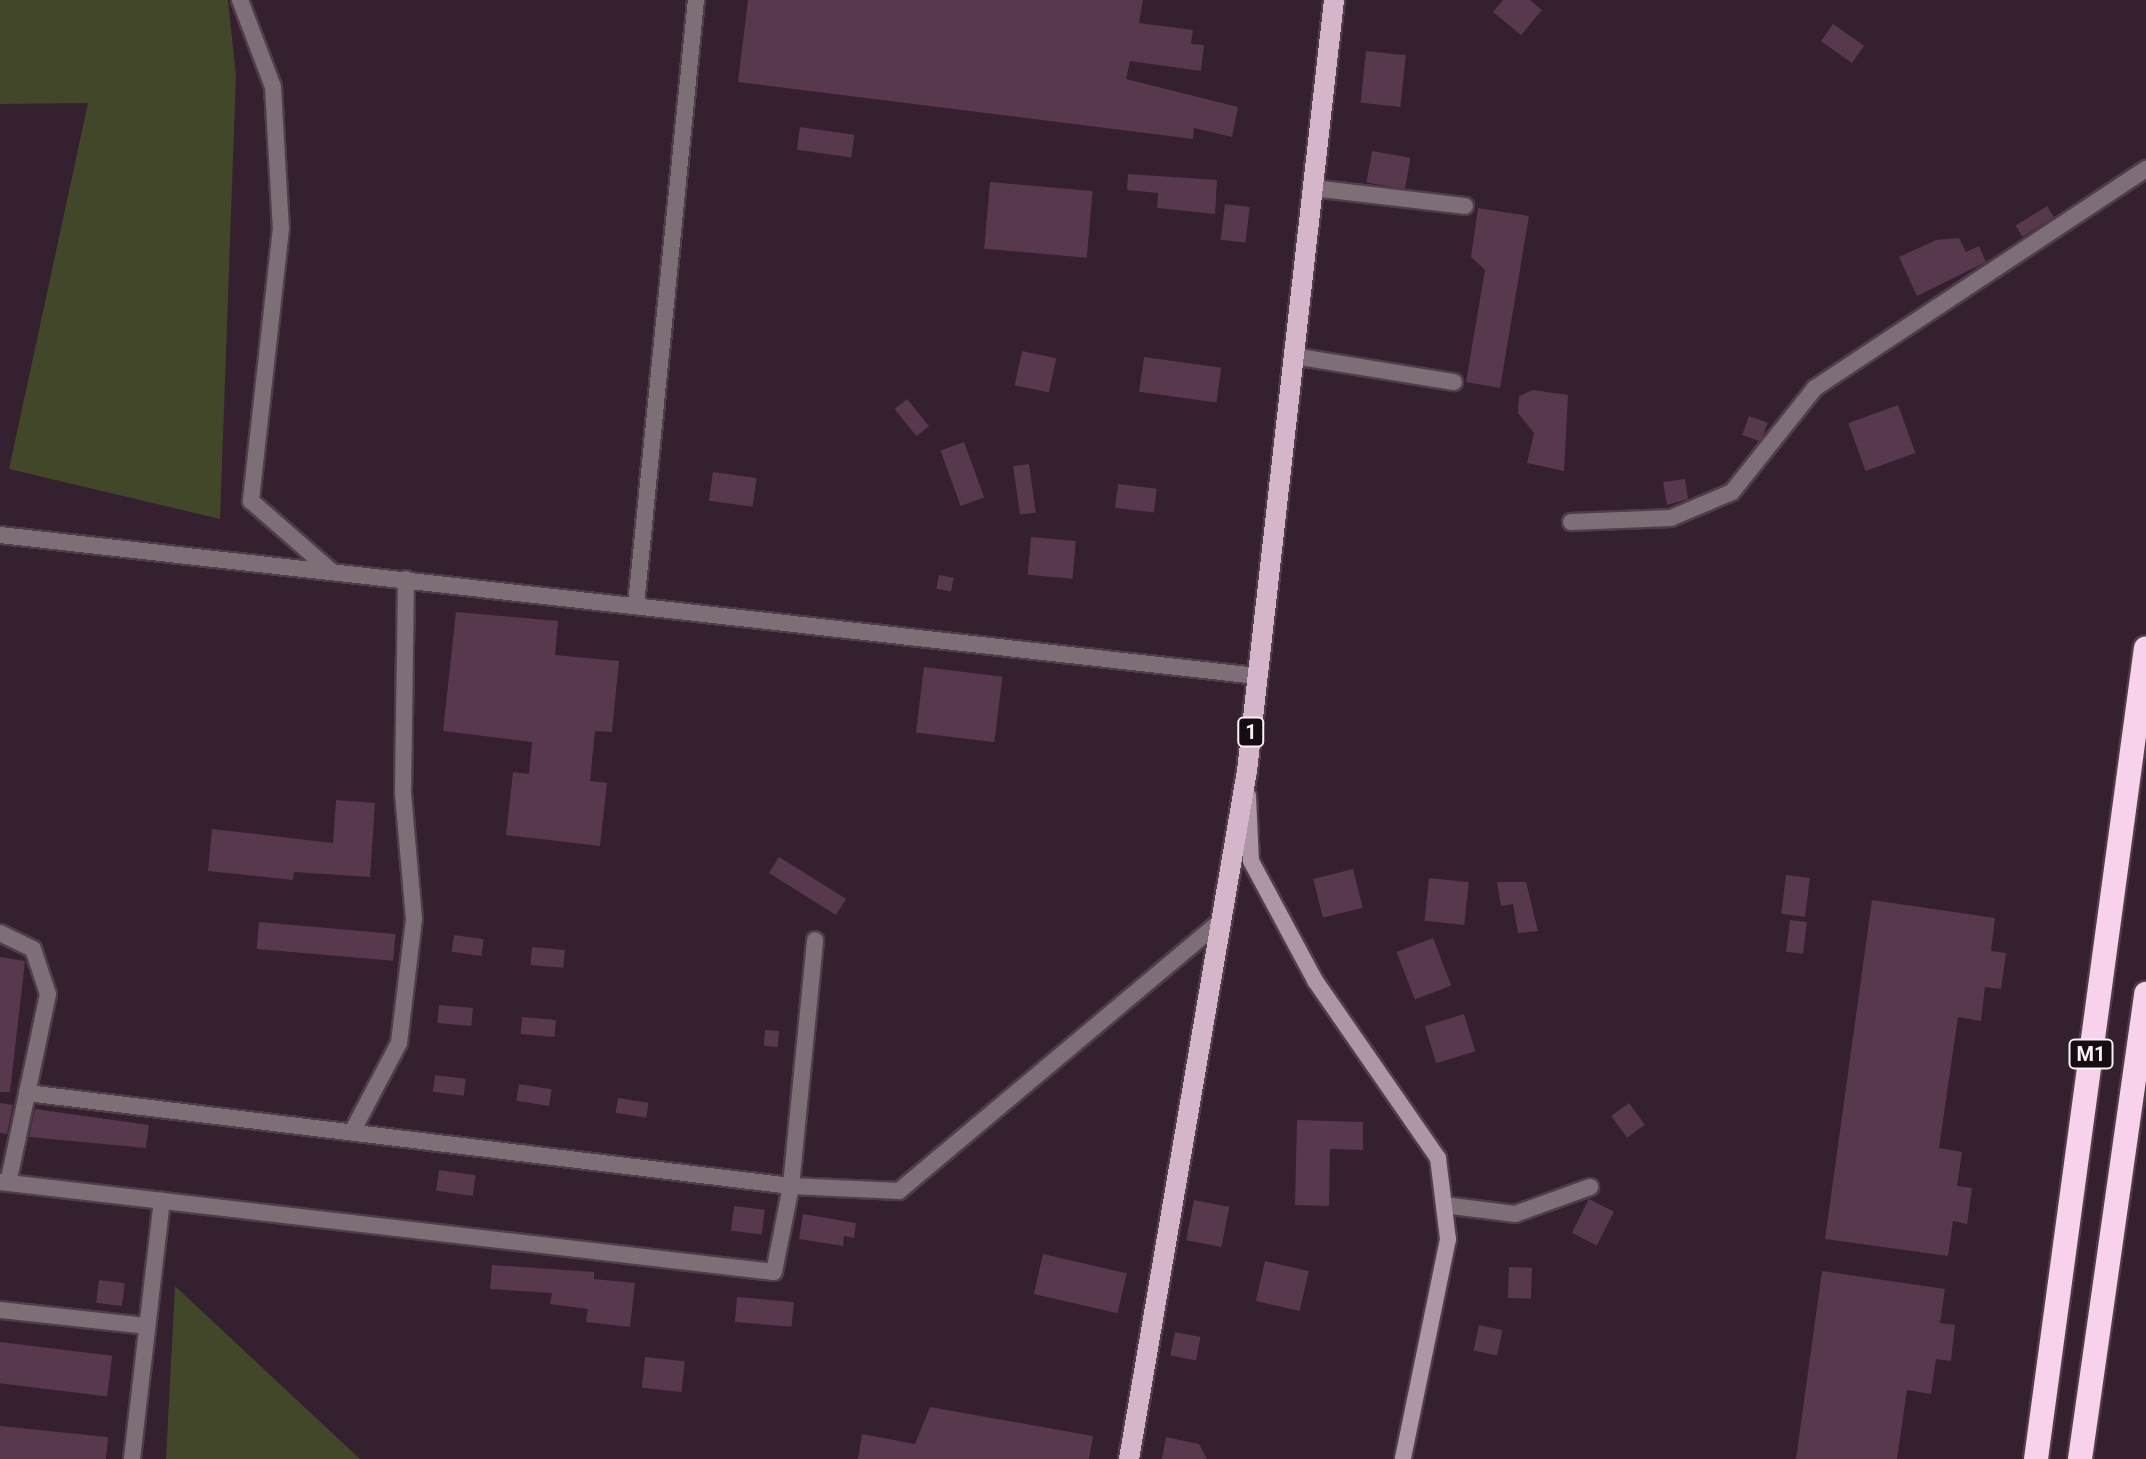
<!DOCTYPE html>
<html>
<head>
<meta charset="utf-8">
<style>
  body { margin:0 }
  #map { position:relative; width:2146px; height:1459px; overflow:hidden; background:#34202e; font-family:Roboto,sans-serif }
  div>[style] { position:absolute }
  .green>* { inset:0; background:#414728 }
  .building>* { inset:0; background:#57384d; transform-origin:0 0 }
  .roads { filter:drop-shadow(2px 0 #503d4a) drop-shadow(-2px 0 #503d4a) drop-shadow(0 2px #503d4a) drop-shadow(0 -2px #503d4a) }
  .street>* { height:16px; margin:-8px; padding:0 8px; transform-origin:8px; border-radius:8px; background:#7e6e78 }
  .secondary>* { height:16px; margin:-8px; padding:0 8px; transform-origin:8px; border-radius:8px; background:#af96a6 }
  .primary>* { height:20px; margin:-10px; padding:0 10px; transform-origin:10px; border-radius:10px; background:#d5b5c9 }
  .highway>* { height:24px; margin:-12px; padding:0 12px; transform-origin:12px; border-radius:12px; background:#f8d1ea }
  span { translate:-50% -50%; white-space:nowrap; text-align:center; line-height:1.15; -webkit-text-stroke:6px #160d13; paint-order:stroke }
  .shield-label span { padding:2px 6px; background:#160d13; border:2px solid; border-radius:6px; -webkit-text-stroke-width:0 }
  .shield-label { font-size:20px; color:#fdeff8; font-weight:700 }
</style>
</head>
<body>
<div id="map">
  <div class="green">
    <i style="clip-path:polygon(0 0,228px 0,236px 76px,220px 519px,9px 469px,88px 103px,0 104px)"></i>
    <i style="clip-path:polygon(175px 1286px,360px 1459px,166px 1459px)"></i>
  </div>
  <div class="building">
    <i style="clip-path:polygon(748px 0,1143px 0,1139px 23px,1193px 30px,1191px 44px,1204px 45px,1201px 71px,1130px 61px,1126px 79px,1238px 107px,1232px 137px,1194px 128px,1193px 139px,738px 82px)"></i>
    <i style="clip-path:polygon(1503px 0,1530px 0,1542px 10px,1521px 35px,1493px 12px)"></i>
    <i style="left:1833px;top:24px;width:38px;height:21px;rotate:35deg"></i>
    <i style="left:1366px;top:51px;width:40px;height:52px;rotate:6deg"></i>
    <i style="left:800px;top:127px;width:55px;height:23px;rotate:8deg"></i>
    <i style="left:1372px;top:151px;width:39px;height:32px;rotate:10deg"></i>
    <i style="clip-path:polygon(1128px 174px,1217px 180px,1215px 214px,1157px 208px,1158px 193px,1127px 190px)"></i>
    <i style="left:990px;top:182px;width:103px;height:67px;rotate:5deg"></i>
    <i style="left:1225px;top:204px;width:25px;height:36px;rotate:7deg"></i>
    <i style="left:2047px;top:206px;width:13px;height:37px;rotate:58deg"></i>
    <i style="clip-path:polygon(1478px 208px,1529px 216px,1500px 388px,1466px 382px,1485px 270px,1471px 257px)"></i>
    <i style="clip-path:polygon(1959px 238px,1966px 252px,1979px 246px,1986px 262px,1917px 296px,1899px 257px,1936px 240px)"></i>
    <i style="left:1022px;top:351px;width:35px;height:35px;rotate:12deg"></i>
    <i style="left:1144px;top:357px;width:78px;height:35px;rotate:8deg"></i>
    <i style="clip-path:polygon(1533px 390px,1568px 395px,1564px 471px,1527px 463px,1534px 433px,1518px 413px,1519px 396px)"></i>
    <i style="left:907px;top:399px;width:35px;height:16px;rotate:51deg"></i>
    <i style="left:1898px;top:405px;width:51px;height:53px;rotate:70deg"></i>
    <i style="left:1749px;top:416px;width:20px;height:20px;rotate:20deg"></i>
    <i style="left:964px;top:442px;width:59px;height:25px;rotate:70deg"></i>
    <i style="left:1029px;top:464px;width:49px;height:16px;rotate:82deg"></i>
    <i style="left:713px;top:472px;width:44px;height:29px;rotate:8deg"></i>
    <i style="clip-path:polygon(1685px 479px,1688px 499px,1667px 505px,1663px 482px)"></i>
    <i style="left:1118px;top:484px;width:39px;height:24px;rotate:7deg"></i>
    <i style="left:1031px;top:537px;width:45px;height:38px;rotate:5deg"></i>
    <i style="left:939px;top:575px;width:15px;height:14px;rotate:11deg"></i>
    <i style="clip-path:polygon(456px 612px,558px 621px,555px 655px,619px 661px,612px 732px,595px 731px,590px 781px,607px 783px,600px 846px,506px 835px,513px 772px,529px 774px,532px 742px,443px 731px)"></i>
    <i style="left:924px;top:667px;width:79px;height:66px;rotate:7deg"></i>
    <i style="clip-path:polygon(336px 800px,375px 803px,370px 877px,294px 872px,293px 880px,208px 871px,212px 829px,333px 843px)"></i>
    <i style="left:779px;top:857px;width:79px;height:19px;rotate:32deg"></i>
    <i style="left:1353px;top:869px;width:40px;height:41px;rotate:76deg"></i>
    <i style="left:1786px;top:875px;width:24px;height:39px;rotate:7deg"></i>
    <i style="left:1429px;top:878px;width:40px;height:43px;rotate:6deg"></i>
    <i style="clip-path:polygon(1497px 882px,1526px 882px,1538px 931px,1518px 933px,1513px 904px,1501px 906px)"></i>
    <i style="clip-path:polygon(1872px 900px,1995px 918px,1991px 951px,2006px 953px,2001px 989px,1985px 987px,1981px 1021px,1958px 1017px,1939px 1148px,1962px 1152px,1957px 1186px,1972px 1188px,1967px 1224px,1953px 1221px,1948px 1256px,1825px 1239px)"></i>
    <i style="left:1790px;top:920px;width:17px;height:32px;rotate:7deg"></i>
    <i style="left:259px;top:922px;width:137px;height:27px;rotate:5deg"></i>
    <i style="left:454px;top:935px;width:30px;height:17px;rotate:8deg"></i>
    <i style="left:1433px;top:938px;width:51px;height:39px;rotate:69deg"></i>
    <i style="left:532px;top:947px;width:33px;height:18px;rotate:5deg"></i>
    <i style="clip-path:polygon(0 957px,25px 961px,10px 1092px,0 1092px)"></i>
    <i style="left:439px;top:1005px;width:34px;height:18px;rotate:5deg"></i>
    <i style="left:1464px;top:1014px;width:39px;height:41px;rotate:73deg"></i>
    <i style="left:522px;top:1017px;width:34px;height:17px;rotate:5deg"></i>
    <i style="left:765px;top:1030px;width:14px;height:16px;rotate:4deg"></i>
    <i style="left:435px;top:1075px;width:31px;height:17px;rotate:7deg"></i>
    <i style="left:519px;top:1084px;width:33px;height:17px;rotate:9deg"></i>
    <i style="left:618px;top:1098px;width:31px;height:15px;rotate:9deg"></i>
    <i style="clip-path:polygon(0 1103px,13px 1105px,7px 1134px,0 1133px)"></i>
    <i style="left:1629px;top:1103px;width:27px;height:22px;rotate:54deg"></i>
    <i style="clip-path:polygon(35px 1109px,149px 1125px,146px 1148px,29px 1137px)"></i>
    <i style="clip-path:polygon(1297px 1120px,1363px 1122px,1363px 1150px,1330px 1149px,1329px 1206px,1295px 1205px)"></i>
    <i style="left:439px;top:1170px;width:37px;height:21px;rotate:8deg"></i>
    <i style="left:1589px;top:1199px;width:28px;height:38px;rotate:27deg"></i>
    <i style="left:1194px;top:1200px;width:36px;height:41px;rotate:11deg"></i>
    <i style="left:734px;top:1206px;width:31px;height:25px;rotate:7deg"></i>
    <i style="clip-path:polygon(803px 1214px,856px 1223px,854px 1238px,844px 1236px,843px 1246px,799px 1239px)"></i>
    <i style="left:1043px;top:1254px;width:86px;height:41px;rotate:13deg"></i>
    <i style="left:1265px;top:1261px;width:45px;height:41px;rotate:13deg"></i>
    <i style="clip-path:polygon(492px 1265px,594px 1272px,594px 1279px,635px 1283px,630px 1327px,586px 1322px,588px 1309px,550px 1304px,552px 1293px,490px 1289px)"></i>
    <i style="left:1509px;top:1267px;width:23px;height:31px;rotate:2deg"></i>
    <i style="clip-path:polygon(1822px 1271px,1945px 1289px,1940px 1323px,1955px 1325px,1951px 1361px,1936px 1359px,1931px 1394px,1907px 1390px,1897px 1459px,1796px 1459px)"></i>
    <i style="left:99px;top:1280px;width:26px;height:23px;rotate:7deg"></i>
    <i style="left:737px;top:1297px;width:57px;height:25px;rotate:5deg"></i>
    <i style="left:1479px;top:1325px;width:24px;height:26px;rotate:12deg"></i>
    <i style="left:1175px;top:1332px;width:26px;height:24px;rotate:11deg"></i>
    <i style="left:0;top:1342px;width:113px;height:41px;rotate:7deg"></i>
    <i style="left:645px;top:1357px;width:40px;height:31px;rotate:6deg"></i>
    <i style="clip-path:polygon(930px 1407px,1093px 1436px,1089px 1459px,858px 1459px,862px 1434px,915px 1444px)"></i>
    <i style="clip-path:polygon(0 1426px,108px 1437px,106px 1459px,0 1459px)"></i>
    <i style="clip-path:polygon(1166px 1437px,1199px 1444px,1207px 1459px,1162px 1459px)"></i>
  </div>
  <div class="roads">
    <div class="street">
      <i style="left:240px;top:0;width:93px;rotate:69.2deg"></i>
      <i style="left:273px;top:87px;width:141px;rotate:86.8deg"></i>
      <i style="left:281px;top:228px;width:275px;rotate:96.3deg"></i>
      <i style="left:251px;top:501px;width:106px;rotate:41.2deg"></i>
      <i style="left:1312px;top:188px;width:154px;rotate:6.7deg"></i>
      <i style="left:1293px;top:356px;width:163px;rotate:9.2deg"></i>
      <i style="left:1571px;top:522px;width:100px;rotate:-2.3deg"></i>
      <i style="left:1671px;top:518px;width:66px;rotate:-23.1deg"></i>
      <i style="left:1732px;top:492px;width:133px;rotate:-51.4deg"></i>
      <i style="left:1815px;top:388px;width:397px;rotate:-33.5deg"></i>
      <i style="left:0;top:535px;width:1265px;rotate:6.4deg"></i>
      <i style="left:636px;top:605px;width:608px;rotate:-84.34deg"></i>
      <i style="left:0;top:933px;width:37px;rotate:26deg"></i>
      <i style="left:33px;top:949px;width:47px;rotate:71.6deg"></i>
      <i style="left:48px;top:994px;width:193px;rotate:101.9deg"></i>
      <i style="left:27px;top:1093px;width:770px;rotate:6.94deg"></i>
      <i style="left:791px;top:1186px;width:247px;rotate:-84.4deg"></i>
      <i style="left:352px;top:1132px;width:101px;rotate:-62.2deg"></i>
      <i style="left:399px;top:1043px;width:125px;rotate:-83.1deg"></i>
      <i style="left:414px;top:919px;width:126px;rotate:-95deg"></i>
      <i style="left:403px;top:793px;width:214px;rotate:-89.2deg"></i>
      <i style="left:0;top:1182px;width:779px;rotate:6.63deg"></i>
      <i style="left:774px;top:1272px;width:88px;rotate:-78.8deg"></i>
      <i style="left:791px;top:1186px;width:108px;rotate:2.7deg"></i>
      <i style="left:899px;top:1191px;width:420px;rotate:-40deg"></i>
      <i style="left:1444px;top:1205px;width:72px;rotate:7.2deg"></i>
      <i style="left:1515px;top:1214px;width:80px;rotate:-19.8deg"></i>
      <i style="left:0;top:1310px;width:148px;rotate:6.2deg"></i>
      <i style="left:132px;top:1459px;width:260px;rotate:-83.4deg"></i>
    </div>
    <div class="secondary">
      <i style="left:1248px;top:796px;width:65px;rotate:87.4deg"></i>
      <i style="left:1251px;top:861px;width:137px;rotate:61.8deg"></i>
      <i style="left:1316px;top:982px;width:214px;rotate:55.3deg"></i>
      <i style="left:1438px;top:1158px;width:82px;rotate:83deg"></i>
      <i style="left:1448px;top:1239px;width:225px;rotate:101.6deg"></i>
    </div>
    <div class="primary">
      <i style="left:1129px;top:1459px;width:698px;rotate:-80.27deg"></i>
      <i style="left:1247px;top:771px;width:776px;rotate:-83.56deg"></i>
    </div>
    <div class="highway">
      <i style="left:2036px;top:1459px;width:818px;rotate:-82.28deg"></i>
      <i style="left:2080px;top:1459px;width:470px;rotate:-81.9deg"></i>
    </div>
  </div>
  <div class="shield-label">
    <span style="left:1251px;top:732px">1</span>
    <span style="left:2091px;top:1054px">M1</span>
  </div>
</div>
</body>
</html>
